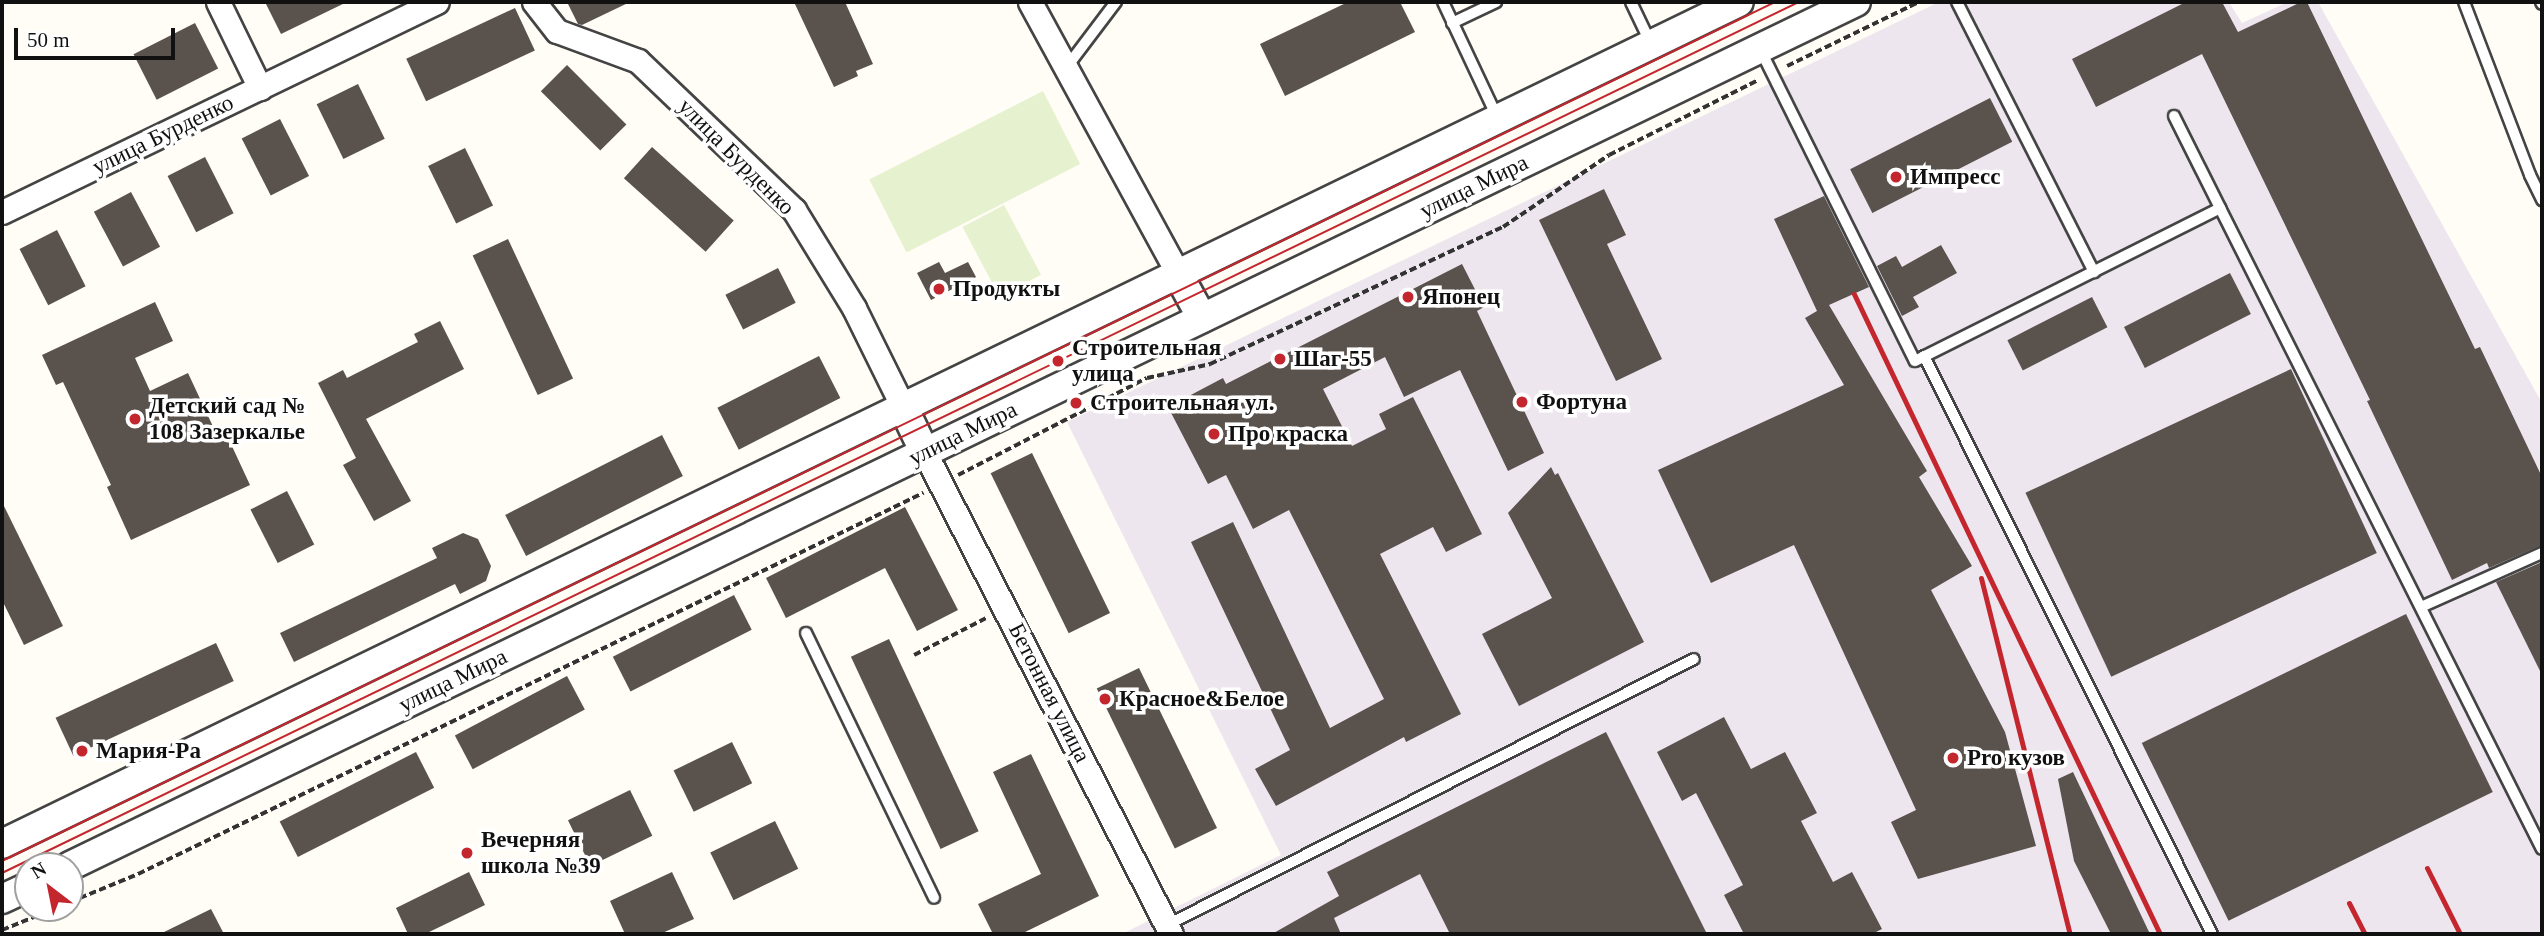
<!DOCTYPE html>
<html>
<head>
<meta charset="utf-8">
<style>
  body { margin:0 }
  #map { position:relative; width:2544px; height:936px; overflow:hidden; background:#fffdf5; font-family:Georgia,serif }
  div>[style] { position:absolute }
  .industrial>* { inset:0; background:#eee6ef }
  .pitch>* { inset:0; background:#e6f2cf; transform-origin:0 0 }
  .building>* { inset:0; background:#5a524d; transform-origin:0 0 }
  .path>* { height:3.5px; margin-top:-1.75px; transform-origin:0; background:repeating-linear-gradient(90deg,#333 0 7px,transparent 0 10.5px) }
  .roads { filter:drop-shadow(2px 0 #444) drop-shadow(-2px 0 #444) drop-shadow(0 2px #444) drop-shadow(0 -2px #444) }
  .service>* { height:10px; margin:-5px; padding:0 5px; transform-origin:5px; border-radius:5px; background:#fff }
  .minor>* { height:23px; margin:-11.5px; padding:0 11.5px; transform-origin:11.5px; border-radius:11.5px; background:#fff }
  .tertiary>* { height:28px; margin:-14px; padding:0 14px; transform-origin:14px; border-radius:14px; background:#fff }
  .tram>* { height:2px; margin:-1px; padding:0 1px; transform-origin:1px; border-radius:1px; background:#c4262e }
  .rail>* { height:5px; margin:-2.5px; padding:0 2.5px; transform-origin:2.5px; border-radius:2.5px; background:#c4262e }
  .dots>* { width:19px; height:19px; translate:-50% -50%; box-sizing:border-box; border:4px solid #fff; border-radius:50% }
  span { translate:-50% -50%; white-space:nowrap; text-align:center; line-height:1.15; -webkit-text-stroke:7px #fff; paint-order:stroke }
  .street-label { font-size:23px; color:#111 }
  .poi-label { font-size:23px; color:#111; font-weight:700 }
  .left { translate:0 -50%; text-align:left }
  .frame { position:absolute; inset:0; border:4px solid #111; pointer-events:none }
  .north { position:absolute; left:14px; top:852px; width:70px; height:70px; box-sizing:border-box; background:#fff; border:2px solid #a0a0a0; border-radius:50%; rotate:328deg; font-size:19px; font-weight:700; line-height:28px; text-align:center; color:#111 }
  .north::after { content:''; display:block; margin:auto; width:24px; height:32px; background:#c4262e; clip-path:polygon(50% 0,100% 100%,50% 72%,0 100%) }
  .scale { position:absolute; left:14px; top:28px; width:161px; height:32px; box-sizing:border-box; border:4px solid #111; border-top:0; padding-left:9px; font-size:21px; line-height:24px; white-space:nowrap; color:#111; -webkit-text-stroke:5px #fff; paint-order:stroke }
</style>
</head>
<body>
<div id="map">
  <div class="industrial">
    <i style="clip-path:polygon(1939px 2px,2229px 2px,2242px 23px,2288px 2px,2318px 2px,2542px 403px,2542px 934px,1122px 934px,1281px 855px,1067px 422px)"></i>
  </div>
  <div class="pitch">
    <i style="left:1043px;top:91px;width:82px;height:195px;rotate:63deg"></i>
    <i style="left:1004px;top:205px;width:79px;height:47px;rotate:62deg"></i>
  </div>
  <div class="building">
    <i style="clip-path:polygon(265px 2px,347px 2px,281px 34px)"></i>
    <i style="clip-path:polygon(567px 2px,630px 2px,582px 25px,578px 24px)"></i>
    <i style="clip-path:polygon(794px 2px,845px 2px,873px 64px,856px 71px,858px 76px,834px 87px)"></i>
    <i style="clip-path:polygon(1348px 2px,1400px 2px,1415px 32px,1285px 96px,1260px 44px)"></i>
    <i style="clip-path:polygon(2186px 2px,2222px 2px,2238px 32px,2301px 2px,2307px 2px,2475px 349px,2480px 347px,2542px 477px,2542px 545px,2489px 568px,2487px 563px,2452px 580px,2367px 401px,2370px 400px,2202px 54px,2096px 107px,2072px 59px)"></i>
    <i style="left:515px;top:8px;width:47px;height:120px;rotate:65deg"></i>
    <i style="left:195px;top:23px;width:51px;height:69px;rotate:63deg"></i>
    <i style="left:567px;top:65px;width:84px;height:37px;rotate:45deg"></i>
    <i style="left:358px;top:84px;width:61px;height:46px;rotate:64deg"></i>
    <i style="left:1990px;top:98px;width:49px;height:157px;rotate:63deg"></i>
    <i style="left:280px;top:119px;width:64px;height:43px;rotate:63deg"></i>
    <i style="left:652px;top:147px;width:110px;height:42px;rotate:42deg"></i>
    <i style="left:465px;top:148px;width:64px;height:41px;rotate:64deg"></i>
    <i style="left:205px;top:157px;width:63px;height:42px;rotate:63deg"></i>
    <i style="clip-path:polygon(1604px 189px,1626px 235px,1607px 244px,1662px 359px,1616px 381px,1539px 220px)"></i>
    <i style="left:131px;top:192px;width:62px;height:42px;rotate:62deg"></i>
    <i style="clip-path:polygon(1824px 196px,1869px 287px,1829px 305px,1927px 471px,1919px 477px,1972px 566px,1931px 590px,2005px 732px,2036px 846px,1918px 879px,1891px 822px,1916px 810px,1794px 545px,1711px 583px,1658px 470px,1844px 385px,1805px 318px,1817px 311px,1774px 219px)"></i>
    <i style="left:57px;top:230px;width:63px;height:42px;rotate:63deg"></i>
    <i style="left:508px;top:239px;width:154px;height:39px;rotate:65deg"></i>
    <i style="clip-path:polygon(1941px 245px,1957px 273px,1913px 297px,1919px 307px,1902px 316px,1877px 266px,1896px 256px,1902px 267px)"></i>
    <i style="clip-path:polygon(939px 262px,945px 273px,968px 262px,976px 277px,931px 300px,917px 273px)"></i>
    <i style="clip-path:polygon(1462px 264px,1484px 307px,1477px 311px,1544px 453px,1508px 471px,1460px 370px,1404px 397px,1385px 357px,1323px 389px,1352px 446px,1386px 429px,1379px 414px,1413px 397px,1482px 534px,1446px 552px,1433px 527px,1380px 554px,1461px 714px,1406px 742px,1404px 737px,1276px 806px,1255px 769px,1290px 750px,1191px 542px,1233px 522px,1330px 728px,1384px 699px,1289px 510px,1253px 529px,1226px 475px,1208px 484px,1168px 407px,1223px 378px,1226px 384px)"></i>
    <i style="left:778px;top:268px;width:39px;height:59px;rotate:63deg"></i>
    <i style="left:2230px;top:273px;width:46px;height:119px;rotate:63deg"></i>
    <i style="left:2092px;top:297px;width:34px;height:95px;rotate:63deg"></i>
    <i style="clip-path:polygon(155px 302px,173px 341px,135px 358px,150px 391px,188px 373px,216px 433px,224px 429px,250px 485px,131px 540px,107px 487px,111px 485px,63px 382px,56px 385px,42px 355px)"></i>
    <i style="clip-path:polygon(440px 321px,464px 369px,366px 419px,411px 501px,374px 521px,343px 465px,356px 458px,318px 383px,343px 370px,347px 378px,418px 342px,414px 334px)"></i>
    <i style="left:819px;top:356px;width:47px;height:114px;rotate:63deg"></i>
    <i style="left:2291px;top:369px;width:203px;height:293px;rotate:65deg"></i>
    <i style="left:662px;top:435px;width:46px;height:176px;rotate:63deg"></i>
    <i style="left:1032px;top:453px;width:178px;height:46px;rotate:64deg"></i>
    <i style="clip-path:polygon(1551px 467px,1555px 475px,1558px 473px,1644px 642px,1519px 706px,1482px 634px,1552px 598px,1508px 513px)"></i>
    <i style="left:287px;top:491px;width:60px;height:41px;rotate:63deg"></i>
    <i style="clip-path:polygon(2px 502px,63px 626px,24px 645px,2px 600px)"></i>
    <i style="clip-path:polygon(905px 507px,958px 610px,917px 631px,885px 568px,786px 618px,766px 578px)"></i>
    <i style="clip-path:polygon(463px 533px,478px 539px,491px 566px,486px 581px,460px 594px,455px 584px,294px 662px,280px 633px,437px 558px,432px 548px)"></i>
    <i style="clip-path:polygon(2542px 562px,2542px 675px,2496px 582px)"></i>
    <i style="left:734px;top:595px;width:39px;height:136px;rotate:63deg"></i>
    <i style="left:2406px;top:614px;width:198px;height:294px;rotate:64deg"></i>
    <i style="left:889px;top:639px;width:212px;height:42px;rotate:65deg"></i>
    <i style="left:216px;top:643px;width:42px;height:177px;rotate:65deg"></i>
    <i style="left:1139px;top:668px;width:178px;height:47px;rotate:64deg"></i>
    <i style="left:567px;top:676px;width:38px;height:127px;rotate:62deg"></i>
    <i style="clip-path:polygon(1724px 717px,1751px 769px,1785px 752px,1817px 813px,1801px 821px,1833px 882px,1852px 872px,1882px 929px,1872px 934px,1744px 934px,1724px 895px,1743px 885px,1696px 793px,1682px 801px,1657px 752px)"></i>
    <i style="clip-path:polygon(1606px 732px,1707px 934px,1450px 934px,1420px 874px,1334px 918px,1341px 934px,1272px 934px,1339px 896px,1327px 872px)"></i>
    <i style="left:732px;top:742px;width:46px;height:65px;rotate:64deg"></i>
    <i style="left:416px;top:752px;width:40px;height:153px;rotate:63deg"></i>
    <i style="clip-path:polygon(1031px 754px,1099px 896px,1021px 934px,993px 934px,978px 904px,1041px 874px,993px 772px)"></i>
    <i style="clip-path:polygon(2073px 772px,2150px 934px,2111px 934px,2074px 861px,2058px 779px)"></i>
    <i style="left:630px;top:790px;width:51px;height:69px;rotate:64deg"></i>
    <i style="left:775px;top:821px;width:53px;height:72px;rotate:64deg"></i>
    <i style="clip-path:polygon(469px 872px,485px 905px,425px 934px,408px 934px,396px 908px)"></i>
    <i style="clip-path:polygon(672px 872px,694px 919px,660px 934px,625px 934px,610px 901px)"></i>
    <i style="clip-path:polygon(211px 909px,224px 934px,160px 934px)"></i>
  </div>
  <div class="path">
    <i style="left:1787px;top:66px;width:147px;rotate:-25.9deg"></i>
    <i style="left:958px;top:475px;width:212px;rotate:-27.2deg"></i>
    <i style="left:1147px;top:378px;width:65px;rotate:-12.5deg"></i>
    <i style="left:1210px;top:364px;width:323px;rotate:-25.1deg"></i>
    <i style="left:1503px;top:227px;width:128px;rotate:-34.2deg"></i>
    <i style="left:1609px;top:155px;width:167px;rotate:-26.7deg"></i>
    <i style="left:914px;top:655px;width:81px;rotate:-27.2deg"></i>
    <i style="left:70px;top:902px;width:74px;rotate:-22.4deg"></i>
    <i style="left:138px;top:874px;width:873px;rotate:-25.89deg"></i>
    <i style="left:2px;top:930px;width:58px;rotate:-22.2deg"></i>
  </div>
  <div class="roads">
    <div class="service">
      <i style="left:1443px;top:2px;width:129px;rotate:64.8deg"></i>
      <i style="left:1631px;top:2px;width:47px;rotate:64.5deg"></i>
      <i style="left:1957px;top:2px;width:303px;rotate:63.1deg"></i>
      <i style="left:2464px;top:2px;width:185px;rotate:69.1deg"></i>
      <i style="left:2530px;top:175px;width:28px;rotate:64deg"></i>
      <i style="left:2541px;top:2px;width:2px;rotate:63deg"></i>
      <i style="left:1452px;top:23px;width:49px;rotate:-25.5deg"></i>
      <i style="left:1760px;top:49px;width:348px;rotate:63.6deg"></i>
      <i style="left:1915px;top:361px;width:341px;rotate:-26.6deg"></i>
      <i style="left:2220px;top:208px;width:717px;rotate:63.33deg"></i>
      <i style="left:1066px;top:68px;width:83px;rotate:-52.9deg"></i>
      <i style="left:2174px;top:116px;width:103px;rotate:63.4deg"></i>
      <i style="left:1924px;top:356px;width:646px;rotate:63.51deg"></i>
      <i style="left:2421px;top:607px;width:133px;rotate:-24.1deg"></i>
      <i style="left:806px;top:633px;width:294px;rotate:64.2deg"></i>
      <i style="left:1167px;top:925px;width:590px;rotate:-26.78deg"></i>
    </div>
    <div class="minor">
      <i style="left:218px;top:2px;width:96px;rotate:64deg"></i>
      <i style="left:534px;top:2px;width:37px;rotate:52deg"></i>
      <i style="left:557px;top:31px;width:86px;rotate:20.3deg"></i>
      <i style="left:638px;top:61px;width:216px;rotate:43.7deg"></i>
      <i style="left:794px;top:210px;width:115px;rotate:58.5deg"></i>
      <i style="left:854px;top:308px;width:110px;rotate:63.7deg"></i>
      <i style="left:1030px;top:2px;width:310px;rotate:61.4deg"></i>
      <i style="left:2px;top:212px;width:483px;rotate:-25.8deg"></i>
      <i style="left:925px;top:453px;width:540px;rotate:62.91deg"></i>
    </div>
    <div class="tertiary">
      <i style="left:1178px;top:274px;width:50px;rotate:61.4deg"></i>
      <i style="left:903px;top:407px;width:51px;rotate:64.4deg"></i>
      <i style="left:2px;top:844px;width:1930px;rotate:-25.86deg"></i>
      <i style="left:70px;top:866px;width:1984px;rotate:-25.82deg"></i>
      <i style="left:2px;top:899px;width:29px;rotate:-25deg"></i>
    </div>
  </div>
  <div class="tram">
    <i style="left:2px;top:861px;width:1970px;rotate:-25.85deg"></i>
    <i style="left:2px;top:873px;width:1997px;rotate:-25.86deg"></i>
  </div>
  <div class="rail">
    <i style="left:1854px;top:294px;width:709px;rotate:64.45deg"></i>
    <i style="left:1981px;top:578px;width:367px;rotate:76deg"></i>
    <i style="left:2427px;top:868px;width:74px;rotate:63.4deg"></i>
    <i style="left:2349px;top:903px;width:35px;rotate:63deg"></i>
  </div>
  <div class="dots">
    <i style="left:1896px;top:177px;background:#c4262e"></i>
    <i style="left:939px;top:289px;background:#c4262e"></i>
    <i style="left:1408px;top:297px;background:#c4262e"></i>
    <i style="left:1280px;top:359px;background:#c4262e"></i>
    <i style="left:1058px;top:361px;background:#c4262e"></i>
    <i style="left:1522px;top:402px;background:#c4262e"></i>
    <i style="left:1076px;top:403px;background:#c4262e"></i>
    <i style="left:135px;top:419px;background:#c4262e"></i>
    <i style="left:1214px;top:434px;background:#c4262e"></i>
    <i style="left:1105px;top:699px;background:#c4262e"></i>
    <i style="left:82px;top:751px;background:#c4262e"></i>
    <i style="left:1953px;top:758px;background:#c4262e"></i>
    <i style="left:467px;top:853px;background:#c4262e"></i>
  </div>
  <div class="street-label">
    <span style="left:163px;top:135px;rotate:-26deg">улица Бурденко</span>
    <span style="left:736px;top:157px;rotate:45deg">улица Бурденко</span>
    <span style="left:1474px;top:187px;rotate:-26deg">улица Мира</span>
    <span style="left:963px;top:434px;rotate:-26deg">улица Мира</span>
    <span style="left:453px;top:681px;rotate:-26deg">улица Мира</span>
    <span style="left:1049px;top:693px;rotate:63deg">Бетонная улица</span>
  </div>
  <div class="poi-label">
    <span class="left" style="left:1910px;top:177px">Импресс</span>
    <span class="left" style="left:953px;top:289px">Продукты</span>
    <span class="left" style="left:1422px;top:297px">Японец</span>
    <span class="left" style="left:1072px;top:361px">Строительная<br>улица</span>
    <span class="left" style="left:1294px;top:359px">Шаг-55</span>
    <span class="left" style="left:1536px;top:402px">Фортуна</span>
    <span class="left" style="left:1090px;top:403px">Строительная ул.</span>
    <span class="left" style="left:149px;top:419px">Детский сад №<br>108 Зазеркалье</span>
    <span class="left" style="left:1228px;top:434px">Про краска</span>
    <span class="left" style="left:1119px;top:699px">Красное&amp;Белое</span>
    <span class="left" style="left:96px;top:751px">Мария-Ра</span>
    <span class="left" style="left:1967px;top:758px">Pro кузов</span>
    <span class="left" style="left:481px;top:853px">Вечерняя<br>школа №39</span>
  </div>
  <div class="frame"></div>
  <div class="north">N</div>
  <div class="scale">50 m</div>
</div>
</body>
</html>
